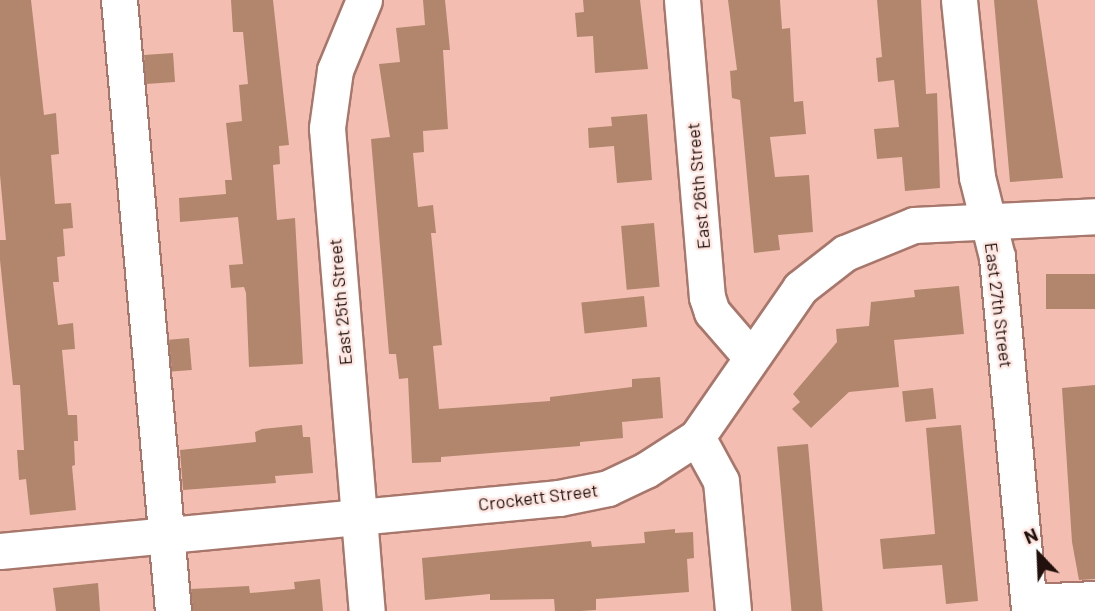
<!DOCTYPE html>
<html>
<head>
<meta charset="utf-8">
<style>
  body { margin:0 }
  #map { position:relative; width:1095px; height:611px; overflow:hidden; background:#f3beb1; font-family:Barlow,sans-serif }
  div>[style] { position:absolute }
  .building>* { inset:0; background:#b1866c; transform-origin:0 0 }
  .roads { filter:drop-shadow(2px 0 #a8776c) drop-shadow(-2px 0 #a8776c) drop-shadow(0 2px #a8776c) drop-shadow(0 -2px #a8776c) }
  .minor>* { height:35px; margin:-17.5px; padding:0 17.5px; transform-origin:17.5px; border-radius:17.5px; background:#fff }
  span { translate:-50% -50%; white-space:nowrap; text-align:center; line-height:1.15; -webkit-text-stroke:5px #fee7e2; paint-order:stroke }
  .street-label { font-size:18px; color:#22100c }
  .north { position:absolute; left:1004px; top:520px; width:70px; height:70px; -webkit-text-stroke:5px #fee7e2; paint-order:stroke; rotate:337deg; font-size:19px; font-weight:700; line-height:28px; text-align:center; color:#22100c }
  .north::after { content:''; display:block; margin:auto; width:24px; height:32px; background:#22100c; clip-path:polygon(50% 0,100% 100%,50% 72%,0 100%) }
</style>
</head>
<body>
<div id="map">
  <div class="building">
    <i style="clip-path:polygon(0 0,31px 0,44px 115px,56px 113px,59px 154px,51px 155px,55px 204px,71px 203px,73px 228px,63px 229px,65px 256px,57px 257px,59px 282px,53px 282px,58px 325px,73px 323px,75px 349px,62px 350px,68px 415px,77px 415px,78px 441px,74px 441px,75px 465px,72px 466px,76px 510px,30px 515px,26px 479px,19px 480px,17px 450px,24px 450px,20px 385px,13px 385px,0 260px,0 240px,6px 240px,0 175px)"></i>
    <i style="clip-path:polygon(231px 0,273px 0,289px 145px,279px 146px,280px 164px,273px 165px,277px 220px,295px 218px,303px 364px,249px 367px,246px 293px,244px 287px,231px 288px,229px 265px,243px 264px,238px 217px,180px 222px,179px 198px,226px 194px,225px 180px,232px 180px,226px 123px,242px 121px,239px 85px,248px 84px,243px 32px,233px 32px)"></i>
    <i style="clip-path:polygon(423px 0,445px 0,450px 50px,443px 50px,448px 129px,423px 131px,424px 152px,413px 153px,418px 207px,433px 205px,436px 233px,431px 233px,442px 345px,433px 346px,439px 409px,550px 401px,550px 397px,632px 387px,632px 379px,660px 377px,663px 418px,622px 422px,623px 438px,580px 442px,580px 446px,441px 457px,441px 462px,412px 463px,408px 378px,399px 379px,396px 354px,389px 354px,371px 139px,390px 137px,379px 64px,400px 62px,396px 28px,425px 25px)"></i>
    <i style="clip-path:polygon(583px 0,640px 0,648px 69px,595px 73px,593px 36px,577px 37px,575px 13px,584px 12px)"></i>
    <i style="clip-path:polygon(728px 0,780px 0,782px 29px,790px 28px,794px 102px,803px 101px,806px 134px,770px 137px,775px 177px,809px 175px,813px 232px,778px 235px,780px 250px,754px 253px,740px 100px,732px 98px,730px 71px,737px 70px)"></i>
    <i style="clip-path:polygon(877px 0,921px 0,926px 94px,937px 93px,940px 188px,905px 191px,902px 157px,877px 159px,874px 129px,899px 127px,894px 80px,878px 82px,876px 58px,882px 57px)"></i>
    <i style="clip-path:polygon(994px 0,1037px 0,1063px 178px,1010px 182px)"></i>
    <i style="left:173px;top:53px;width:29px;height:29px;rotate:86deg"></i>
    <i style="clip-path:polygon(647px 114px,652px 180px,617px 183px,614px 146px,589px 148px,588px 128px,612px 126px,611px 117px)"></i>
    <i style="left:654px;top:223px;width:64px;height:33px;rotate:85deg"></i>
    <i style="left:1095px;top:274px;width:35px;height:49px;rotate:90deg"></i>
    <i style="clip-path:polygon(959px 286px,964px 334px,894px 340px,899px 387px,849px 392px,811px 428px,792px 409px,800px 402px,793px 394px,837px 342px,836px 329px,869px 326px,871px 302px,915px 297px,914px 290px)"></i>
    <i style="left:644px;top:296px;width:31px;height:63px;rotate:84deg"></i>
    <i style="left:189px;top:338px;width:32px;height:20px;rotate:85deg"></i>
    <i style="clip-path:polygon(1095px 385px,1095px 579px,1079px 580px,1072px 542px,1062px 388px)"></i>
    <i style="left:933px;top:388px;width:31px;height:31px;rotate:84deg"></i>
    <i style="clip-path:polygon(302px 425px,303px 437px,310px 437px,313px 473px,275px 476px,276px 483px,183px 490px,180px 450px,256px 442px,255px 432px,262px 429px)"></i>
    <i style="clip-path:polygon(961px 425px,978px 601px,946px 604px,942px 565px,883px 569px,880px 539px,935px 534px,926px 428px)"></i>
    <i style="left:808px;top:444px;width:168px;height:31px;rotate:85deg"></i>
    <i style="clip-path:polygon(675px 529px,675px 533px,693px 532px,694px 558px,687px 559px,689px 592px,596px 599px,596px 610px,581px 611px,555px 611px,554px 599px,490px 600px,490px 594px,425px 600px,422px 558px,591px 541px,592px 547px,645px 543px,644px 532px)"></i>
    <i style="clip-path:polygon(320px 579px,323px 611px,193px 611px,191px 589px,249px 586px,250px 593px,295px 589px,294px 582px)"></i>
    <i style="clip-path:polygon(98px 583px,100px 611px,56px 611px,53px 588px)"></i>
  </div>
  <div class="roads">
    <div class="minor">
      <i style="left:119px;top:0;width:613px;rotate:84.95deg"></i>
      <i style="left:364px;top:0;width:76px;rotate:112.5deg"></i>
      <i style="left:335px;top:70px;width:59px;rotate:97.9deg"></i>
      <i style="left:327px;top:128px;width:485px;rotate:85.3deg"></i>
      <i style="left:682px;top:0;width:298px;rotate:85.2deg"></i>
      <i style="left:707px;top:297px;width:16px;rotate:72deg"></i>
      <i style="left:712px;top:312px;width:58px;rotate:49.2deg"></i>
      <i style="left:959px;top:0;width:178px;rotate:84.2deg"></i>
      <i style="left:977px;top:177px;width:82px;rotate:76deg"></i>
      <i style="left:997px;top:257px;width:355px;rotate:84.8deg"></i>
      <i style="left:697px;top:437px;width:50px;rotate:61.4deg"></i>
      <i style="left:721px;top:481px;width:131px;rotate:84.7deg"></i>
      <i style="left:0;top:551px;width:562px;rotate:-5.42deg"></i>
      <i style="left:559px;top:498px;width:50px;rotate:-11.5deg"></i>
      <i style="left:608px;top:488px;width:42px;rotate:-25.3deg"></i>
      <i style="left:646px;top:470px;width:61px;rotate:-32.9deg"></i>
      <i style="left:697px;top:437px;width:181px;rotate:-55.3deg"></i>
      <i style="left:800px;top:288px;width:57px;rotate:-37.9deg"></i>
      <i style="left:845px;top:253px;width:74px;rotate:-22.1deg"></i>
      <i style="left:914px;top:225px;width:181px;rotate:-2.8deg"></i>
      <i style="left:1029px;top:602px;width:66px;rotate:-2.6deg"></i>
    </div>
  </div>
  <div class="street-label">
    <span style="left:698px;top:186px;rotate:-95deg">East 26th Street</span>
    <span style="left:340px;top:302px;rotate:-95deg">East 25th Street</span>
    <span style="left:999px;top:305px;rotate:83deg">East 27th Street</span>
    <span style="left:538px;top:497px;rotate:-7deg">Crockett Street</span>
  </div>
  <div class="north">N</div>
</div>
</body>
</html>
